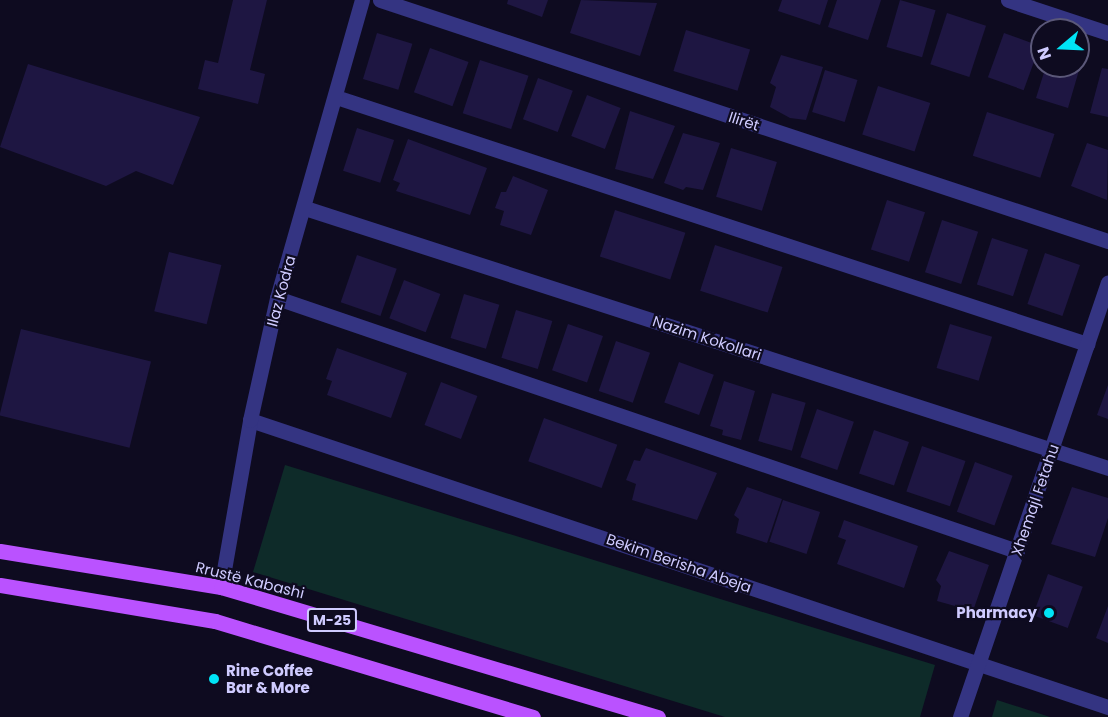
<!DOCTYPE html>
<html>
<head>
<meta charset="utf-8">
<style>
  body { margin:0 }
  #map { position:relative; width:1108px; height:717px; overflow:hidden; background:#0e0b20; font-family:Poppins,sans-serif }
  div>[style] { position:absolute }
  .green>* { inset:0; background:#0e2b29 }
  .building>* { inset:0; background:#1e1642; transform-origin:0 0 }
  .minor>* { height:15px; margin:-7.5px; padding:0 7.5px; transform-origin:7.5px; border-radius:7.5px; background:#343482 }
  .major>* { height:15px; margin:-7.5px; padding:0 7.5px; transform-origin:7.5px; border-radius:7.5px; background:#ba52ff }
  .dots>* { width:16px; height:16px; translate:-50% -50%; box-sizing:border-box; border:3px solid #0e0b20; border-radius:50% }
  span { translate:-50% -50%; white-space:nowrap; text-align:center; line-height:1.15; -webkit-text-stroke:4.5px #0e0b20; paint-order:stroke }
  .shield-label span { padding:2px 4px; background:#0e0b20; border:2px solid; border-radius:4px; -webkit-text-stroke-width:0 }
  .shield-label { font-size:14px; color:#cfcbff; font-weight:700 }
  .street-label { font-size:15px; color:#cfcbff }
  .poi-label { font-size:15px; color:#cfcbff; font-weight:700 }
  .right { translate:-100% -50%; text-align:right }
  .left { translate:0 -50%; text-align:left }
  .north { position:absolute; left:1030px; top:18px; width:60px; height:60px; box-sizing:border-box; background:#0e0b20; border:2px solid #5b5879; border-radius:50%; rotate:251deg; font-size:16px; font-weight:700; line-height:24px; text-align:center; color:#cfcbff }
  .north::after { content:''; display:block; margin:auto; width:21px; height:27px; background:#00e4f6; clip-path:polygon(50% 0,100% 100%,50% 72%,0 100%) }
</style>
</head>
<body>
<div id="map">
  <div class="green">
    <i style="clip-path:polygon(285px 465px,935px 665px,920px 717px,725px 717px,253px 572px)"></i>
    <i style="clip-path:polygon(997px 700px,1050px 717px,992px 717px)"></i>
  </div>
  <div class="building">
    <i style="clip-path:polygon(233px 0,267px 0,250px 70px,265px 74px,258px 104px,198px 89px,205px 60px,218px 63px)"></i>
    <i style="clip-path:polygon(508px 0,548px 0,542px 17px,507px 4px)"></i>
    <i style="clip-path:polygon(581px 0,657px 3px,640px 56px,570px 33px)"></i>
    <i style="clip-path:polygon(782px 0,828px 0,820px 25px,778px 11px)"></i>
    <i style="clip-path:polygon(837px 0,881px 0,868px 40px,828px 27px)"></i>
    <i style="left:900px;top:0;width:37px;height:49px;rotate:16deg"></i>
    <i style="left:947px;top:13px;width:41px;height:54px;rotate:18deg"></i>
    <i style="left:686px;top:30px;width:67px;height:43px;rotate:17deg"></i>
    <i style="left:377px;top:33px;width:37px;height:48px;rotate:17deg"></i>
    <i style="left:1004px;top:33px;width:38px;height:47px;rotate:20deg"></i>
    <i style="left:430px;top:48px;width:41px;height:47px;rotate:20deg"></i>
    <i style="clip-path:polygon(781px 55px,823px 67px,806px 120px,790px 118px,770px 107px,776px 87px,770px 83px)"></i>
    <i style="clip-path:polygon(1078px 58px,1082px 60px,1068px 108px,1036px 98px,1046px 66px,1078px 66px)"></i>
    <i style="left:480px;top:60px;width:51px;height:56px;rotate:18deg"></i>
    <i style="clip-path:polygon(28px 64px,200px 117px,173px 185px,136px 171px,106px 186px,0 147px)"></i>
    <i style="clip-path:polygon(1102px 68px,1108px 69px,1108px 117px,1090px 113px)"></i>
    <i style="left:825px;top:70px;width:34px;height:44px;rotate:17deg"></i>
    <i style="left:538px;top:78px;width:37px;height:44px;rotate:20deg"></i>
    <i style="left:878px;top:86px;width:55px;height:51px;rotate:18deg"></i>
    <i style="left:587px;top:95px;width:36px;height:44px;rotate:21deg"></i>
    <i style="clip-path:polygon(630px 111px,675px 126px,653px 179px,615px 169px)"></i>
    <i style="left:987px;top:112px;width:71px;height:46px;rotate:18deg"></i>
    <i style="left:357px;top:128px;width:39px;height:45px;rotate:18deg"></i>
    <i style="clip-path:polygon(683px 133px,720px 143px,703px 190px,686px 187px,683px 190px,664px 183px)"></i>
    <i style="clip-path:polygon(408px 139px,487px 168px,470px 215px,396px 191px,400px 183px,393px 180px)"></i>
    <i style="clip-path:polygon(1087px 143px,1108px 150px,1107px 200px,1071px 186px)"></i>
    <i style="left:731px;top:148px;width:48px;height:51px;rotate:17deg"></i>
    <i style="clip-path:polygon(513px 176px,548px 190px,531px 235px,500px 225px,504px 211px,495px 208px,501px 192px,506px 192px)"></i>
    <i style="left:887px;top:200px;width:40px;height:52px;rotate:18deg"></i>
    <i style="left:615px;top:210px;width:74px;height:49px;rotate:18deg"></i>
    <i style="left:942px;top:220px;width:38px;height:55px;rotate:18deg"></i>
    <i style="left:992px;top:238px;width:38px;height:49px;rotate:18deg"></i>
    <i style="left:715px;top:245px;width:71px;height:48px;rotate:18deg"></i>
    <i style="left:169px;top:252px;width:54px;height:61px;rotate:14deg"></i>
    <i style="left:1045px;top:253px;width:37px;height:54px;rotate:19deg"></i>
    <i style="left:357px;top:255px;width:42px;height:50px;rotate:19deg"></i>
    <i style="left:404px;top:280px;width:39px;height:41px;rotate:21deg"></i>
    <i style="left:464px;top:294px;width:37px;height:46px;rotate:17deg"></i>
    <i style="left:516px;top:310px;width:38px;height:50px;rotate:17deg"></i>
    <i style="left:568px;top:324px;width:37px;height:49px;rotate:19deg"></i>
    <i style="left:950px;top:324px;width:44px;height:46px;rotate:17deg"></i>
    <i style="left:21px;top:329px;width:134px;height:89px;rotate:14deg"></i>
    <i style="left:616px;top:341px;width:36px;height:53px;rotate:19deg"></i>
    <i style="clip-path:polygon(337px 348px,407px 373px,391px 418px,327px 395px,332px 381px,326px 379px)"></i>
    <i style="left:679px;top:362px;width:37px;height:43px;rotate:20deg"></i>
    <i style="clip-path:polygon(724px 381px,755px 391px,741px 440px,722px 435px,723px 430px,710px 426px)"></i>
    <i style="left:441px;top:382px;width:39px;height:46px;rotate:21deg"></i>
    <i style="clip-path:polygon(1108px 385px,1108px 419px,1097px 415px)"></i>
    <i style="left:772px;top:393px;width:35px;height:50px;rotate:16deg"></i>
    <i style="left:817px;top:409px;width:39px;height:51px;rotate:19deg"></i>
    <i style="left:544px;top:418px;width:78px;height:46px;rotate:20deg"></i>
    <i style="left:874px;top:430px;width:37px;height:46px;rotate:19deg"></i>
    <i style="left:922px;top:446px;width:46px;height:48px;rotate:19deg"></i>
    <i style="clip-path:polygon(646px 448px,717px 473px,697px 520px,632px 500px,636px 484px,626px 480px,634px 460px,640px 461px)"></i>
    <i style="left:975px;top:462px;width:40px;height:53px;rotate:20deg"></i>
    <i style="clip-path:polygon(747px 487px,782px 499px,767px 543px,736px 533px,739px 519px,734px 515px)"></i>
    <i style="clip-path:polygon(1072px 487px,1108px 498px,1108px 518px,1095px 557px,1051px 544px)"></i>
    <i style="left:783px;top:500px;width:39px;height:44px;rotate:18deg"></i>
    <i style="clip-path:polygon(844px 520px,918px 546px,904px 588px,837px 564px,846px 540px,838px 537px)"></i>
    <i style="clip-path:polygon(949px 551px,989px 565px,973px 611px,937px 601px,941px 586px,936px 580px)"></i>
    <i style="left:1048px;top:574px;width:37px;height:44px;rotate:20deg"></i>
    <i style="clip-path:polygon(1108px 606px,1108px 643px,1096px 638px)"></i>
  </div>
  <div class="minor">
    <i style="left:380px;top:0;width:767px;rotate:18.32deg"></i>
    <i style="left:1008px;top:0;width:105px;rotate:18.3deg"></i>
    <i style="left:336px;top:97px;width:791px;rotate:18.21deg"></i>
    <i style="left:305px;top:208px;width:844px;rotate:17.94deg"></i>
    <i style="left:277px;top:298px;width:782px;rotate:18.88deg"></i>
    <i style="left:250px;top:420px;width:905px;rotate:18.5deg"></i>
    <i style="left:221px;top:587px;width:169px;rotate:-80.1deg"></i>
    <i style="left:250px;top:420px;width:125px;rotate:-77.5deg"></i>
    <i style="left:277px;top:298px;width:310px;rotate:-74.1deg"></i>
    <i style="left:960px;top:717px;width:459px;rotate:-71.2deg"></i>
  </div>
  <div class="major">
    <i style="left:0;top:551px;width:224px;rotate:9.3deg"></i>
    <i style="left:221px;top:587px;width:456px;rotate:16.6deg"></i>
    <i style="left:0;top:585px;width:218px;rotate:9.5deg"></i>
    <i style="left:215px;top:621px;width:332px;rotate:16.8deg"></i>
  </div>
  <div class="dots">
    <i style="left:1049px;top:613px;background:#00e4f6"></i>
    <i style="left:214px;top:679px;background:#00e4f6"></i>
  </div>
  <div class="shield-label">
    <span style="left:332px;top:620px">M-25</span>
  </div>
  <div class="street-label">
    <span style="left:744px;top:121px;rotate:18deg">Ilirët</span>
    <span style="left:281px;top:291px;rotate:-75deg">Ilaz Kodra</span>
    <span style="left:707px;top:338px;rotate:18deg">Nazim Kokollari</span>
    <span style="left:1035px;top:500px;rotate:-71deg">Xhemajl Fetahu</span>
    <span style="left:679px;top:563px;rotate:19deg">Bekim Berisha Abeja</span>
    <span style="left:250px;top:580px;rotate:14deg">Rrustë Kabashi</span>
  </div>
  <div class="poi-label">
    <span class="right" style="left:1037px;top:613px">Pharmacy</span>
    <span class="left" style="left:226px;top:679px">Rine Coffee<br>Bar &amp; More</span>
  </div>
  <div class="north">N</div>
</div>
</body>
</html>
